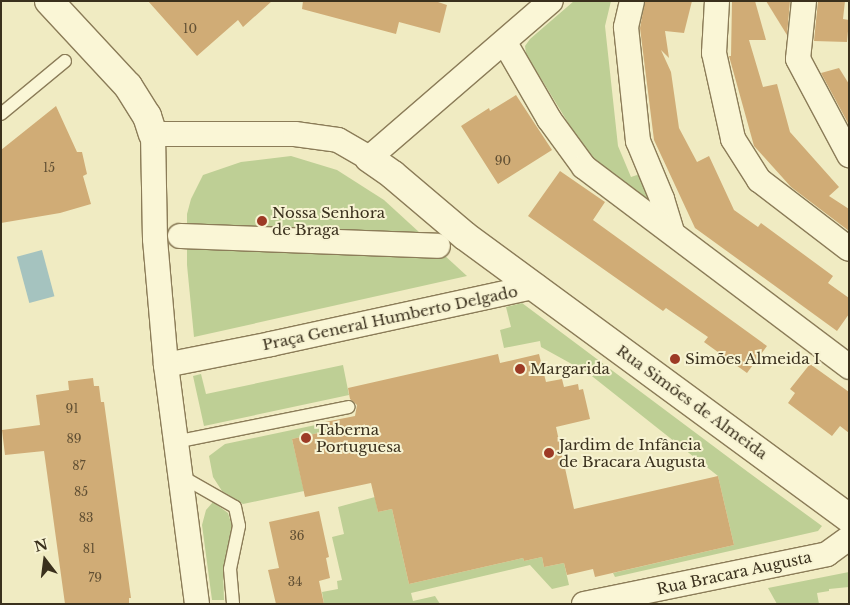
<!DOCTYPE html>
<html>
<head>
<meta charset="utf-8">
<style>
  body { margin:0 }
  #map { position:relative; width:850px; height:605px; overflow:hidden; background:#f0ebc2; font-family:"Libre Baskerville",serif }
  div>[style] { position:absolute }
  .green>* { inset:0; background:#becf95 }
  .water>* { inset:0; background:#a5c3bf; transform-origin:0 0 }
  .building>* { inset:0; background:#d0ac76 }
  .roads { filter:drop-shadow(1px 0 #8b7c58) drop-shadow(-1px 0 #8b7c58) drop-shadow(0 1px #8b7c58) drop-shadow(0 -1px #8b7c58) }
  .lane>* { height:12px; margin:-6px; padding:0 6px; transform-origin:6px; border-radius:6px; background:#faf6d6 }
  .street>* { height:24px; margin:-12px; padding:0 12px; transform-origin:12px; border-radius:12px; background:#faf6d6 }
  .secondary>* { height:28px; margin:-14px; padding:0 14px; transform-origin:14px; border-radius:14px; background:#faf6d6 }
  .dots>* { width:14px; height:14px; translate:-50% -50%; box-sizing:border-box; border:2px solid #f7f3d2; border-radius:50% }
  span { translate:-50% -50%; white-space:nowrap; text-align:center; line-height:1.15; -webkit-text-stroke:4px #f7f3d2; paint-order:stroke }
  .number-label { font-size:12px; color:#604f33 }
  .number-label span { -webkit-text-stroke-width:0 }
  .poi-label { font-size:15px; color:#3a301d }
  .left { translate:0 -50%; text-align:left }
  .street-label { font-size:15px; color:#3a301d }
  .frame { position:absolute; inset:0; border:2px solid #3a301d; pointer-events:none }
  .north { position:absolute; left:20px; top:535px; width:50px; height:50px; -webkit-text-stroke:4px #f7f3d2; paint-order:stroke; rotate:345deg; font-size:14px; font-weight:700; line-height:20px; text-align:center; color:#3a301d }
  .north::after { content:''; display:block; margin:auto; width:18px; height:22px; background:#3a301d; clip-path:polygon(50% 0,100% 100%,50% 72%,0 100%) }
</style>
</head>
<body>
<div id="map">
  <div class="green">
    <i style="clip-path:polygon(574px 1px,611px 1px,605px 26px,618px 146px,631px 177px,643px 173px,659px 212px,589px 157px,526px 54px,525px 46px,530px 39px)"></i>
    <i style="clip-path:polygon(291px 156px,337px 170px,384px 200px,467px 276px,194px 337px,187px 265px,187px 214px,191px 199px,203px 175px,241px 162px)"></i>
    <i style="clip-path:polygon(522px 303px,748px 472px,822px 526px,818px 531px,615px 577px,613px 573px,734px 545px,718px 476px,588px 373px,541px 347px,540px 341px,504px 348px,500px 330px,511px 327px,506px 307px)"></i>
    <i style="clip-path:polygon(343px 365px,349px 395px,204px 426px,193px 376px,201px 374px,206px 394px)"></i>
    <i style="clip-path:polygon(325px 423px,327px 431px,292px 439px,304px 491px,243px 504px,222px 491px,213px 477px,209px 456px,225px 444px)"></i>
    <i style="clip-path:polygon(375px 497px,378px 512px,392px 509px,409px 584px,523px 558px,524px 561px,542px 557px,544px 567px,564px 563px,569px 585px,552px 589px,530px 565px,411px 593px,413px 601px,435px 596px,440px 604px,324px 604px,322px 592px,338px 589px,337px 581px,342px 580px,332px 537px,344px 534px,338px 507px)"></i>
    <i style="clip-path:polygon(213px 502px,228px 513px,232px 526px,223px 569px,224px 600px,212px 600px,202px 525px,206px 510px)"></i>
    <i style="clip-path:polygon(849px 572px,849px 587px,829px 589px,829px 591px,817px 593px,819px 604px,777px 604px,768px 588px)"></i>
  </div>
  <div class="water">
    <i style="left:42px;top:250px;width:48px;height:26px;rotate:75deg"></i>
  </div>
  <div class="building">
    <i style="clip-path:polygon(148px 1px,272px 1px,243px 27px,238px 20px,197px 56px)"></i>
    <i style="clip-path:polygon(303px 1px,435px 1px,447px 5px,440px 33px,399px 22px,396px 34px,302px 9px)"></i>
    <i style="clip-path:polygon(645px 1px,692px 1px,684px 33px,665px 31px,669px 58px,661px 50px,671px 72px,679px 128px,697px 162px,709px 156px,734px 210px,758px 227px,761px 223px,833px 276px,828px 283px,849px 298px,849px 314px,837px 331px,695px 228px,654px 140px,640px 28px)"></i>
    <i style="clip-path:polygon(732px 1px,755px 1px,766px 40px,749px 40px,763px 87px,777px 84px,790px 132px,839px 187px,829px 196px,849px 209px,849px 231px,791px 187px,754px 146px,729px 56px,731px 56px)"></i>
    <i style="clip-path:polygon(766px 1px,790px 1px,787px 35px)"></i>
    <i style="clip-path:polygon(818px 1px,845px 1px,843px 19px,849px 20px,847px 42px,814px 41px)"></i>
    <i style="clip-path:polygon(839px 68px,849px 84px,849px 125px,821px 73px)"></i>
    <i style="clip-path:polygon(516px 95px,552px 150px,498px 184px,461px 126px,489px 108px,490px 111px)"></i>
    <i style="clip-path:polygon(56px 106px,77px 152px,82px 152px,87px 174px,83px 176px,91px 204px,60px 213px,1px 223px,1px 150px)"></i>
    <i style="clip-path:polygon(560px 171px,605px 202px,593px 220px,767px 346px,747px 373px,704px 342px,708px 337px,666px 308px,663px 311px,528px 216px)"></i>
    <i style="clip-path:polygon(498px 354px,500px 363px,539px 354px,546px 382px,562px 379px,564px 387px,578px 384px,579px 390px,583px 389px,590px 419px,556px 427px,574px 509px,718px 476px,734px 545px,595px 577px,593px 569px,567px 575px,564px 563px,544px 567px,542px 557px,524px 561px,523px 558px,409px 584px,392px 509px,378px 512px,371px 483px,305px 497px,292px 439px,327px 431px,325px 422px,355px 416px,357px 405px,350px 399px,348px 388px)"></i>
    <i style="clip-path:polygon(810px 364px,849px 392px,849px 433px,840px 426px,832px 436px,788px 403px,795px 393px,790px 389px)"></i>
    <i style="clip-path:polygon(93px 378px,94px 386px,99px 386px,101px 402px,104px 402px,131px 598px,129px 598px,129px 604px,65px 604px,44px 451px,5px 455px,2px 430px,40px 425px,36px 395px,69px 390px,68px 381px)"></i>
    <i style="clip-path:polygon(319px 511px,329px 557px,326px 558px,330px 578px,319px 581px,324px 604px,276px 604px,268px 570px,279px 568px,269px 522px)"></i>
  </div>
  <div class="roads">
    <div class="lane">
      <i style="left:1px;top:114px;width:83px;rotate:-39.6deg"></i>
      <i style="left:175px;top:442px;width:177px;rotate:-11.4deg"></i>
      <i style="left:179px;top:475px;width:64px;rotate:29.7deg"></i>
      <i style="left:235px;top:507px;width:19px;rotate:78deg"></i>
      <i style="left:239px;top:526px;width:44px;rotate:101.8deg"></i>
      <i style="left:230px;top:569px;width:35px;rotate:85deg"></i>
    </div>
    <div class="street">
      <i style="left:632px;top:1px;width:27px;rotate:103deg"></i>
      <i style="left:626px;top:27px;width:115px;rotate:84deg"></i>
      <i style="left:638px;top:141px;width:63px;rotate:67.5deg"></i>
      <i style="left:662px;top:199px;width:34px;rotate:73deg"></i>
      <i style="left:717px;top:1px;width:52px;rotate:93.3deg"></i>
      <i style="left:714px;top:53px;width:88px;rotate:77.5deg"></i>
      <i style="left:733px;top:139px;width:49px;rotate:57.6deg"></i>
      <i style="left:759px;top:180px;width:113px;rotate:37.5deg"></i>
      <i style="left:804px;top:1px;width:58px;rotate:95.9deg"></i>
      <i style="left:798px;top:59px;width:109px;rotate:62deg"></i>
      <i style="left:505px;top:43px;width:88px;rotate:59.9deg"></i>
      <i style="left:549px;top:119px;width:59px;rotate:53.9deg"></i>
      <i style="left:584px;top:167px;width:332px;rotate:37deg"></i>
      <i style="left:180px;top:236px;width:258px;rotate:2.2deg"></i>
      <i style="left:166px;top:365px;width:107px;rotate:-11.3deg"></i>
      <i style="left:271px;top:344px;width:271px;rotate:-12.3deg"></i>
      <i style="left:197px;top:604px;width:241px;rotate:-97.4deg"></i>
      <i style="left:166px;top:365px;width:126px;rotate:-95deg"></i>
      <i style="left:155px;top:239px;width:105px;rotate:-91.1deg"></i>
      <i style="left:153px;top:134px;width:142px"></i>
      <i style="left:295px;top:134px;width:43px;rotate:7.9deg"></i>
      <i style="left:338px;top:140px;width:36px;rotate:30deg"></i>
      <i style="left:369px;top:158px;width:240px;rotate:-40.8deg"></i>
      <i style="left:584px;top:604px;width:248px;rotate:-11.6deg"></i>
      <i style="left:827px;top:554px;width:27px;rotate:-36deg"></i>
    </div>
    <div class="secondary">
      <i style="left:49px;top:1px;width:116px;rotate:47.1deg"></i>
      <i style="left:128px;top:86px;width:36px;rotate:58deg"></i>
      <i style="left:147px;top:116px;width:19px;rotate:72deg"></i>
      <i style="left:369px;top:158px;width:29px;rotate:35deg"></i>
      <i style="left:393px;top:175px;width:94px;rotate:40.3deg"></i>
      <i style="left:465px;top:236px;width:476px;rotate:36.3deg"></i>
    </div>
  </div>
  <div class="dots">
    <i style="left:262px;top:221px;background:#9d3a25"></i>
    <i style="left:675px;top:359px;background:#9d3a25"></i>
    <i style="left:520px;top:369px;background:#9d3a25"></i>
    <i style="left:306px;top:438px;background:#9d3a25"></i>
    <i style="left:549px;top:453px;background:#9d3a25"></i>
  </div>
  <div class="number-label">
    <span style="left:190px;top:29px">10</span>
    <span style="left:503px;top:161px">90</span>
    <span style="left:49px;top:168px">15</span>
    <span style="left:72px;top:409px">91</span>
    <span style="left:74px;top:439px">89</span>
    <span style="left:79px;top:466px">87</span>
    <span style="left:81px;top:492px">85</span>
    <span style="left:86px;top:518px">83</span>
    <span style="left:297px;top:536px">36</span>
    <span style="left:89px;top:549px">81</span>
    <span style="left:95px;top:578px">79</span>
    <span style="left:295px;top:582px">34</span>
  </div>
  <div class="poi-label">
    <span class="left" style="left:272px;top:221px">Nossa Senhora<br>de Braga</span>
    <span class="left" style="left:685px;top:359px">Simões Almeida I</span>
    <span class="left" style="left:530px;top:369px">Margarida</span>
    <span class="left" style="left:316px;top:438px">Taberna<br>Portuguesa</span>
    <span class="left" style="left:559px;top:453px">Jardim de Infância<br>de Bracara Augusta</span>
  </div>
  <div class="street-label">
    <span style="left:390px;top:318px;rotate:-12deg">Praça General Humberto Delgado</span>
    <span style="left:692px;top:402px;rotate:36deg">Rua Simões de Almeida</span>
    <span style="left:734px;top:573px;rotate:-12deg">Rua Bracara Augusta</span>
  </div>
  <div class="frame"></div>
  <div class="north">N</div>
</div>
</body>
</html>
